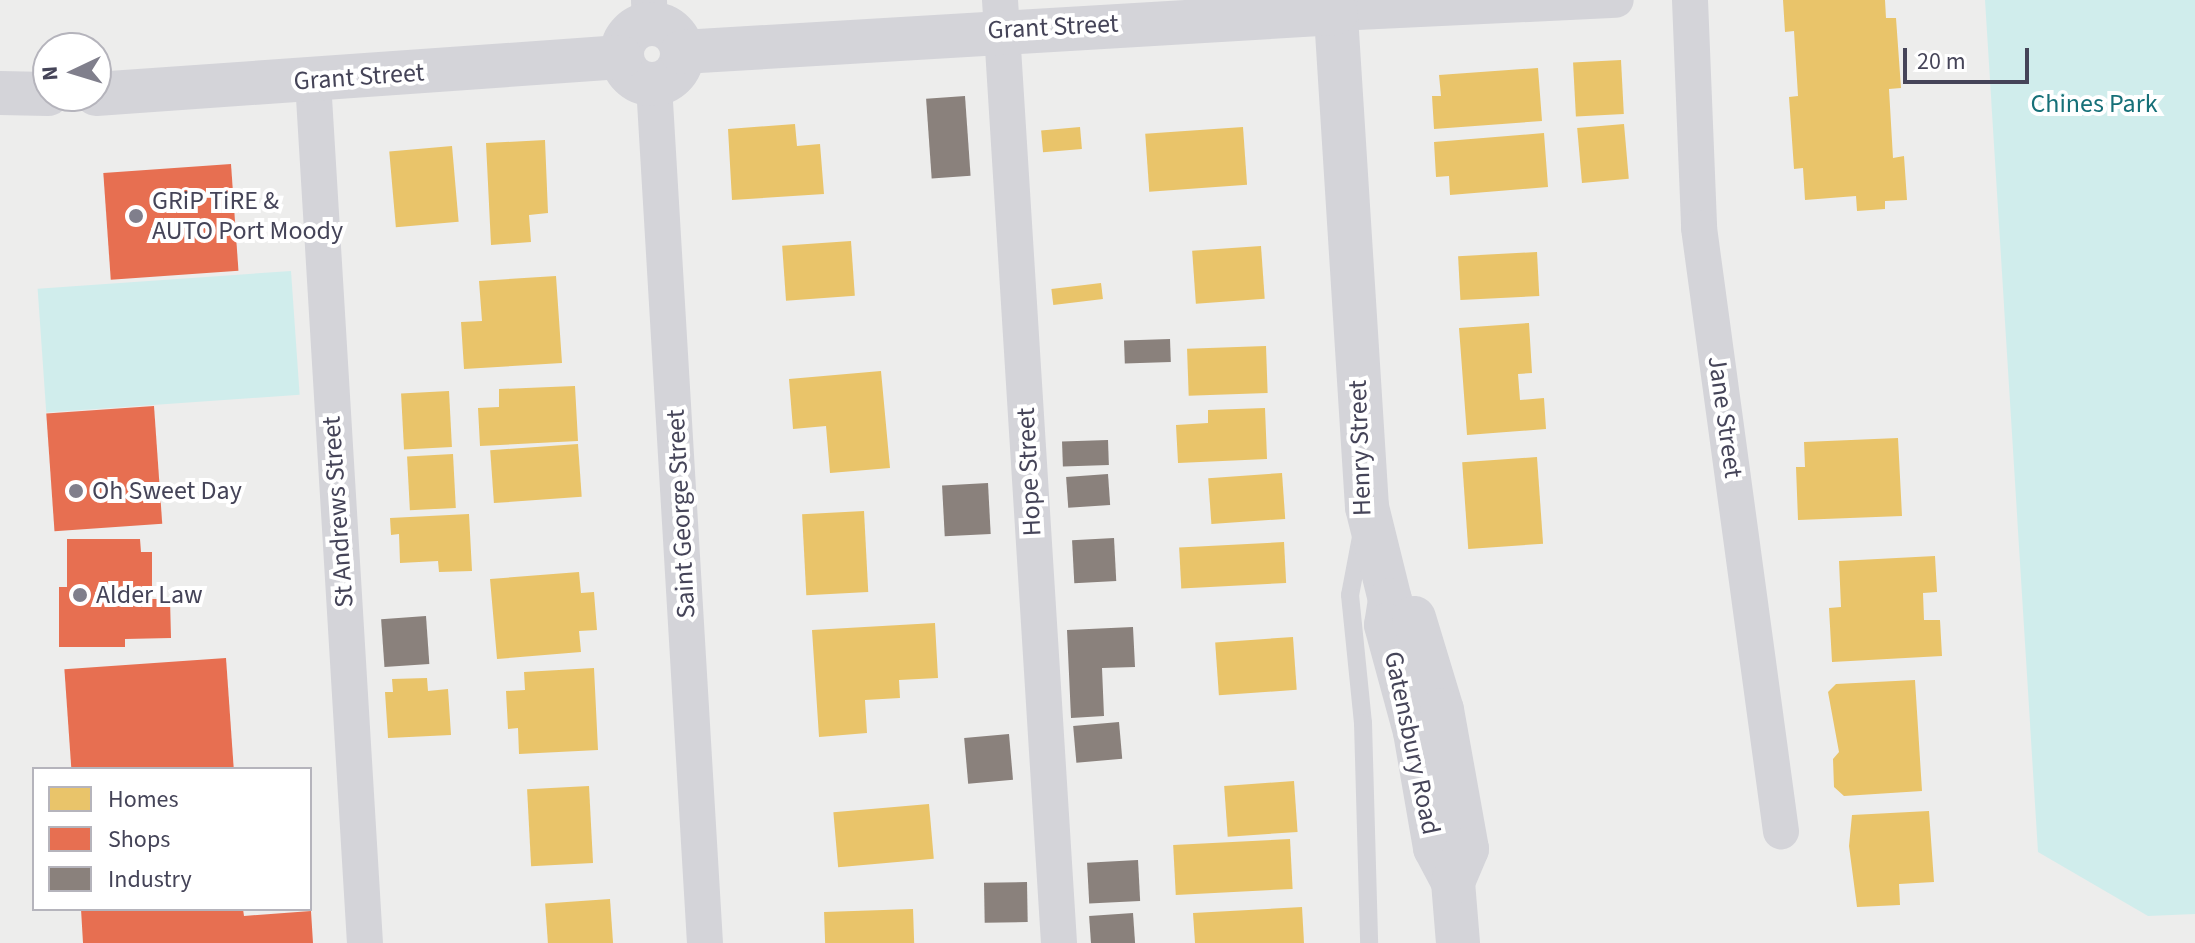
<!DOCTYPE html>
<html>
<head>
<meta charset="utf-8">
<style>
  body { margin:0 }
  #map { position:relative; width:2195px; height:943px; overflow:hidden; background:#ededec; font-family:"Source Sans 3",sans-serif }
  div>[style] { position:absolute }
  .green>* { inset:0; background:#d0edec; transform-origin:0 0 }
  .homes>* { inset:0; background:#e9c46a; transform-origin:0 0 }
  .shops>* { inset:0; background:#e76f51; transform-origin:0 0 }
  .industry>* { inset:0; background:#8a817c; transform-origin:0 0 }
  .service>* { height:18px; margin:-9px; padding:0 9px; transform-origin:9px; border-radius:9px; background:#d4d4d9 }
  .minor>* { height:36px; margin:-18px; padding:0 18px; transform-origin:18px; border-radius:18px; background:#d4d4d9 }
  .tertiary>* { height:44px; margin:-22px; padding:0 22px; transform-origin:22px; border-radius:22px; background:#d4d4d9 }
  .tertiary>.ring { margin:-22px; padding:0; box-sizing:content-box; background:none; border:44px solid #d4d4d9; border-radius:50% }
  .dots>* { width:22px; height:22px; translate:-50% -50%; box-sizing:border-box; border:4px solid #fff; border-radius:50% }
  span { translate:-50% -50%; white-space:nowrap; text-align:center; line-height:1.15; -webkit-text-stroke:8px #fff; paint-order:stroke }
  .street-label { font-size:26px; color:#454458 }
  .park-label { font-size:26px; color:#167078 }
  .poi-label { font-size:26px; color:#454458 }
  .left { translate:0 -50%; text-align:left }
  .legend { position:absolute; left:32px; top:767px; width:280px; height:144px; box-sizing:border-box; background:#fff; border:2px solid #b5b4bc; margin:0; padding:10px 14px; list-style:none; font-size:24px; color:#454458 }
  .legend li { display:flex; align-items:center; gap:16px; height:40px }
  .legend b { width:40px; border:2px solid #b5b4bc }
  .north { position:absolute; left:32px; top:32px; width:80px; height:80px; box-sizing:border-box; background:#fff; border:2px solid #b5b4bc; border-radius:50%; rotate:266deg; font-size:22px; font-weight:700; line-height:32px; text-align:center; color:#454458 }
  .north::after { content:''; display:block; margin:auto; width:28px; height:36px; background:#807f8c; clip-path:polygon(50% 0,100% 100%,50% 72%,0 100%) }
  .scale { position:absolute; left:1903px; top:48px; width:126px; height:36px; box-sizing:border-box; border:4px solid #454458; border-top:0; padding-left:10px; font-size:24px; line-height:28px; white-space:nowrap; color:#454458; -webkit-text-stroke:6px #fff; paint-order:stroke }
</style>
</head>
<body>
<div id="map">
  <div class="green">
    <i style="clip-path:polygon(1985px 0,2195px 0,2195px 914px,2148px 916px,2038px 852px)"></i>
    <i style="left:291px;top:271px;width:124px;height:254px;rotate:86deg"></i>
  </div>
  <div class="homes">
    <i style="clip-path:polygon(1783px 0,1885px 0,1886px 18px,1896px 18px,1901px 88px,1889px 89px,1893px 158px,1904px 156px,1907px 200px,1885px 201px,1885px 209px,1857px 211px,1856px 196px,1805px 200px,1803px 168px,1794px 169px,1789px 97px,1798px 96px,1794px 31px,1785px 32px)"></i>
    <i style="left:1621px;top:60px;width:54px;height:48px;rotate:87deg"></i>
    <i style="clip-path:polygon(1538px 68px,1542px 121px,1434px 129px,1432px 96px,1441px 96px,1439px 75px)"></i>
    <i style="clip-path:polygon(795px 124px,797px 146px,820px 144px,824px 194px,732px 200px,728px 129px)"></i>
    <i style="left:1624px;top:124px;width:55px;height:47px;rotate:85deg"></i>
    <i style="left:1080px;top:127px;width:22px;height:39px;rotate:85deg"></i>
    <i style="left:1243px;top:127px;width:58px;height:98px;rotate:86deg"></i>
    <i style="clip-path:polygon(1544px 133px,1548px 187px,1450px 195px,1449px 176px,1436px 177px,1434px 142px)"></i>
    <i style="clip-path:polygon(545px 140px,548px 213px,529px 215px,531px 242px,491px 245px,486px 143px)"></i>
    <i style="left:452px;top:146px;width:76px;height:63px;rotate:85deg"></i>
    <i style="left:851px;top:241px;width:55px;height:69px;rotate:86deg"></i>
    <i style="left:1261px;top:246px;width:53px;height:69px;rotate:86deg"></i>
    <i style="left:1537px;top:252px;width:44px;height:79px;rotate:87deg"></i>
    <i style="clip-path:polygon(556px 276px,562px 363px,464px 369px,461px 322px,482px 321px,479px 281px)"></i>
    <i style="left:1101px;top:283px;width:16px;height:50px;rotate:83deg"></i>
    <i style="clip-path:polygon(1529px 323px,1532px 373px,1518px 374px,1520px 400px,1544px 398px,1546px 429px,1467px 435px,1459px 328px)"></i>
    <i style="left:1266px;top:346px;width:47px;height:79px;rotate:88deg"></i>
    <i style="clip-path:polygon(881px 371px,890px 468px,830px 473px,826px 426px,793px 429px,789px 379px)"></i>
    <i style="clip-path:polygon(575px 386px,578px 441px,480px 446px,478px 408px,499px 407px,499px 389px)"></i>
    <i style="left:449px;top:391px;width:56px;height:48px;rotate:87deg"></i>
    <i style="clip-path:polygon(1265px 408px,1267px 459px,1178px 463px,1176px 425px,1208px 423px,1208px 410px)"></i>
    <i style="clip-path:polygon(1898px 438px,1902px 516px,1798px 520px,1796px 467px,1805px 467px,1804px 442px)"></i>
    <i style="left:578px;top:444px;width:53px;height:88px;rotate:86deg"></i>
    <i style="left:453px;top:454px;width:54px;height:46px;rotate:87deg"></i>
    <i style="left:1537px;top:457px;width:87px;height:75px;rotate:86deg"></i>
    <i style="left:1282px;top:473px;width:46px;height:74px;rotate:86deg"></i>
    <i style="left:864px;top:511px;width:81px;height:62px;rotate:87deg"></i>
    <i style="clip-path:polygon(469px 514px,472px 571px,439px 572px,438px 561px,400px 563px,399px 534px,391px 535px,390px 518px)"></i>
    <i style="left:1284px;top:542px;width:41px;height:105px;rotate:87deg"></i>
    <i style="clip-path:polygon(1935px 556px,1937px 592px,1923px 593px,1924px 620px,1940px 620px,1942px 656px,1832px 662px,1829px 608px,1841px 607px,1839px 561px)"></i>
    <i style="clip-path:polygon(579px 572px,581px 593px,594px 592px,597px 630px,579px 631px,581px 652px,497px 659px,490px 579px)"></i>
    <i style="clip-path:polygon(935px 623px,938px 678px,899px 680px,900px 698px,865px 700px,867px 733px,819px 737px,812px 630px)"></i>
    <i style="left:1293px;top:637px;width:53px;height:78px;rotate:86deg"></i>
    <i style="clip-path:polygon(594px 668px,598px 750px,519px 754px,518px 728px,508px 729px,506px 691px,525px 690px,524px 672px)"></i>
    <i style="clip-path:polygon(427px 678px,428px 691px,448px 689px,451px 735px,388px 738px,385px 692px,393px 692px,392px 679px)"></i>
    <i style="clip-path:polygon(1915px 680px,1922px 791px,1844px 796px,1834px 787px,1833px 759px,1839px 752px,1828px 692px,1836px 684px)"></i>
    <i style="left:1294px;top:781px;width:51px;height:70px;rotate:86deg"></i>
    <i style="left:589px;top:786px;width:77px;height:62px;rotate:87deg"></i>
    <i style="left:929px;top:804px;width:55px;height:96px;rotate:85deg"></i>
    <i style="clip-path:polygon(1929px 811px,1934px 882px,1899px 884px,1900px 905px,1857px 907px,1849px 846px,1852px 815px)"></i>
    <i style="left:1290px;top:839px;width:50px;height:117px;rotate:87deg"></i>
    <i style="left:610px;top:899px;width:44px;height:65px;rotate:86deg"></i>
    <i style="clip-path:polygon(1302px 907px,1304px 943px,1195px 943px,1193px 913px)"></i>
    <i style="left:913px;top:909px;width:34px;height:89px;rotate:88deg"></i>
  </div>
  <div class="shops">
    <i style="left:231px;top:164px;width:107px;height:128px;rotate:86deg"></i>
    <i style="left:154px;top:406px;width:118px;height:108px;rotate:86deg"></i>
    <i style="clip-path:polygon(67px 539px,140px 539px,141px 552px,152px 552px,152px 599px,170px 599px,171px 638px,125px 639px,125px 647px,59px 647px,59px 587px,67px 587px)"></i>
    <i style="left:226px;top:658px;width:111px;height:162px;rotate:86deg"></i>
    <i style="clip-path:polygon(81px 909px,243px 909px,244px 916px,311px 911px,313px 943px,83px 943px)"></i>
  </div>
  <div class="industry">
    <i style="left:965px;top:96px;width:80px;height:39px;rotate:86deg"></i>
    <i style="left:1170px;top:339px;width:23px;height:46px;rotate:88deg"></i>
    <i style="left:1108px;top:440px;width:25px;height:46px;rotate:88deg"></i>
    <i style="left:1108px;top:474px;width:31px;height:42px;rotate:86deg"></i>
    <i style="left:988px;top:483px;width:51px;height:46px;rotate:87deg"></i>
    <i style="left:1114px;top:538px;width:43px;height:42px;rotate:87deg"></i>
    <i style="left:426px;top:616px;width:48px;height:45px;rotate:86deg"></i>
    <i style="clip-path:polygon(1133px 627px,1135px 667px,1102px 668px,1104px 716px,1071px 718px,1067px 630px)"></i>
    <i style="left:1119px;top:722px;width:37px;height:46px;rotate:85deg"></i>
    <i style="left:1009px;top:734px;width:46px;height:45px;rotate:85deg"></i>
    <i style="left:1138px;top:860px;width:41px;height:51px;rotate:87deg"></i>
    <i style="left:1027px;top:882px;width:40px;height:43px;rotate:89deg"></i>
    <i style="left:1133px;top:913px;width:30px;height:44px;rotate:86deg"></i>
  </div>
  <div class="service">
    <i style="left:1361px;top:537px;width:59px;rotate:100.7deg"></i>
    <i style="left:1350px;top:595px;width:129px;rotate:84.2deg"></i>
    <i style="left:1363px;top:723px;width:220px;rotate:88.4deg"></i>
  </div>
  <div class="minor">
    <i style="left:649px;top:0;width:23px;rotate:88deg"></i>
    <i style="left:1000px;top:0;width:945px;rotate:86.42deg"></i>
    <i style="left:1690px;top:0;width:228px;rotate:87.7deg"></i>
    <i style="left:1699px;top:228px;width:609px;rotate:82.26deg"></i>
    <i style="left:1336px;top:13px;width:280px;rotate:-2.7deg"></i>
    <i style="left:313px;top:81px;width:864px;rotate:86.55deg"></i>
    <i style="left:654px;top:85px;width:860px;rotate:86.6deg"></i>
  </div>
  <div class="tertiary">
    <i style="left:1335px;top:0;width:508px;rotate:86.39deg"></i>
    <i style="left:1367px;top:507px;width:96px;rotate:76.1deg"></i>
    <i style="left:1390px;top:600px;width:25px;rotate:99deg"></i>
    <i style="left:1386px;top:625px;width:111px;rotate:74.8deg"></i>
    <i style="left:1415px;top:732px;width:118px;rotate:80.2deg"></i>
    <i style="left:1435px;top:848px;width:38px;rotate:62deg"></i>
    <i style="left:1453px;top:882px;width:61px;rotate:85.3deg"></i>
    <i class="ring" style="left:622px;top:24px;width:16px;height:16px"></i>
    <i style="left:682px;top:52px;width:655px;rotate:-3.41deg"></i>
    <i style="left:0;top:93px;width:48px;rotate:1.2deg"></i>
    <i style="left:96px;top:94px;width:526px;rotate:-4.03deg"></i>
    <i style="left:1414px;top:618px;width:96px;rotate:73.1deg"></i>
    <i style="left:1442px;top:710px;width:141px;rotate:79.8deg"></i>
    <i style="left:1467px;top:849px;width:36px;rotate:113deg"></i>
  </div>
  <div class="dots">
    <i style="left:136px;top:216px;background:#807f8c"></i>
    <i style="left:76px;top:491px;background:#807f8c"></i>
    <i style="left:80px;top:595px;background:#807f8c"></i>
  </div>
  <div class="street-label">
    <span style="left:1053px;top:27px;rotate:-3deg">Grant Street</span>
    <span style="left:359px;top:77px;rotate:-4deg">Grant Street</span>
    <span style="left:1725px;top:417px;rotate:82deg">Jane Street</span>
    <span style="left:1360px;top:448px;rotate:-92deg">Henry Street</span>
    <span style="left:1029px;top:472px;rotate:-93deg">Hope Street</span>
    <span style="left:338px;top:512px;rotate:-94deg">St Andrews Street</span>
    <span style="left:681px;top:514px;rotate:-93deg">Saint George Street</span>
    <span style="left:1412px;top:743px;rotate:78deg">Gatensbury Road</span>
  </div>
  <div class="park-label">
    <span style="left:2094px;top:104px">Chines Park</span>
  </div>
  <div class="poi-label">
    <span class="left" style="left:152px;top:216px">GRiP TiRE &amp;<br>AUTO Port Moody</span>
    <span class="left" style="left:92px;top:491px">Oh Sweet Day</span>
    <span class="left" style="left:96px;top:595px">Alder Law</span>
  </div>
  <ul class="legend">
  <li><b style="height:22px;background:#e9c46a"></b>Homes</li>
  <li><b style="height:22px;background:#e76f51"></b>Shops</li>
  <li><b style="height:22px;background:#8a817c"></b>Industry</li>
  </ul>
  <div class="north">N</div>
  <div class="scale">20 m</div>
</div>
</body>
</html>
